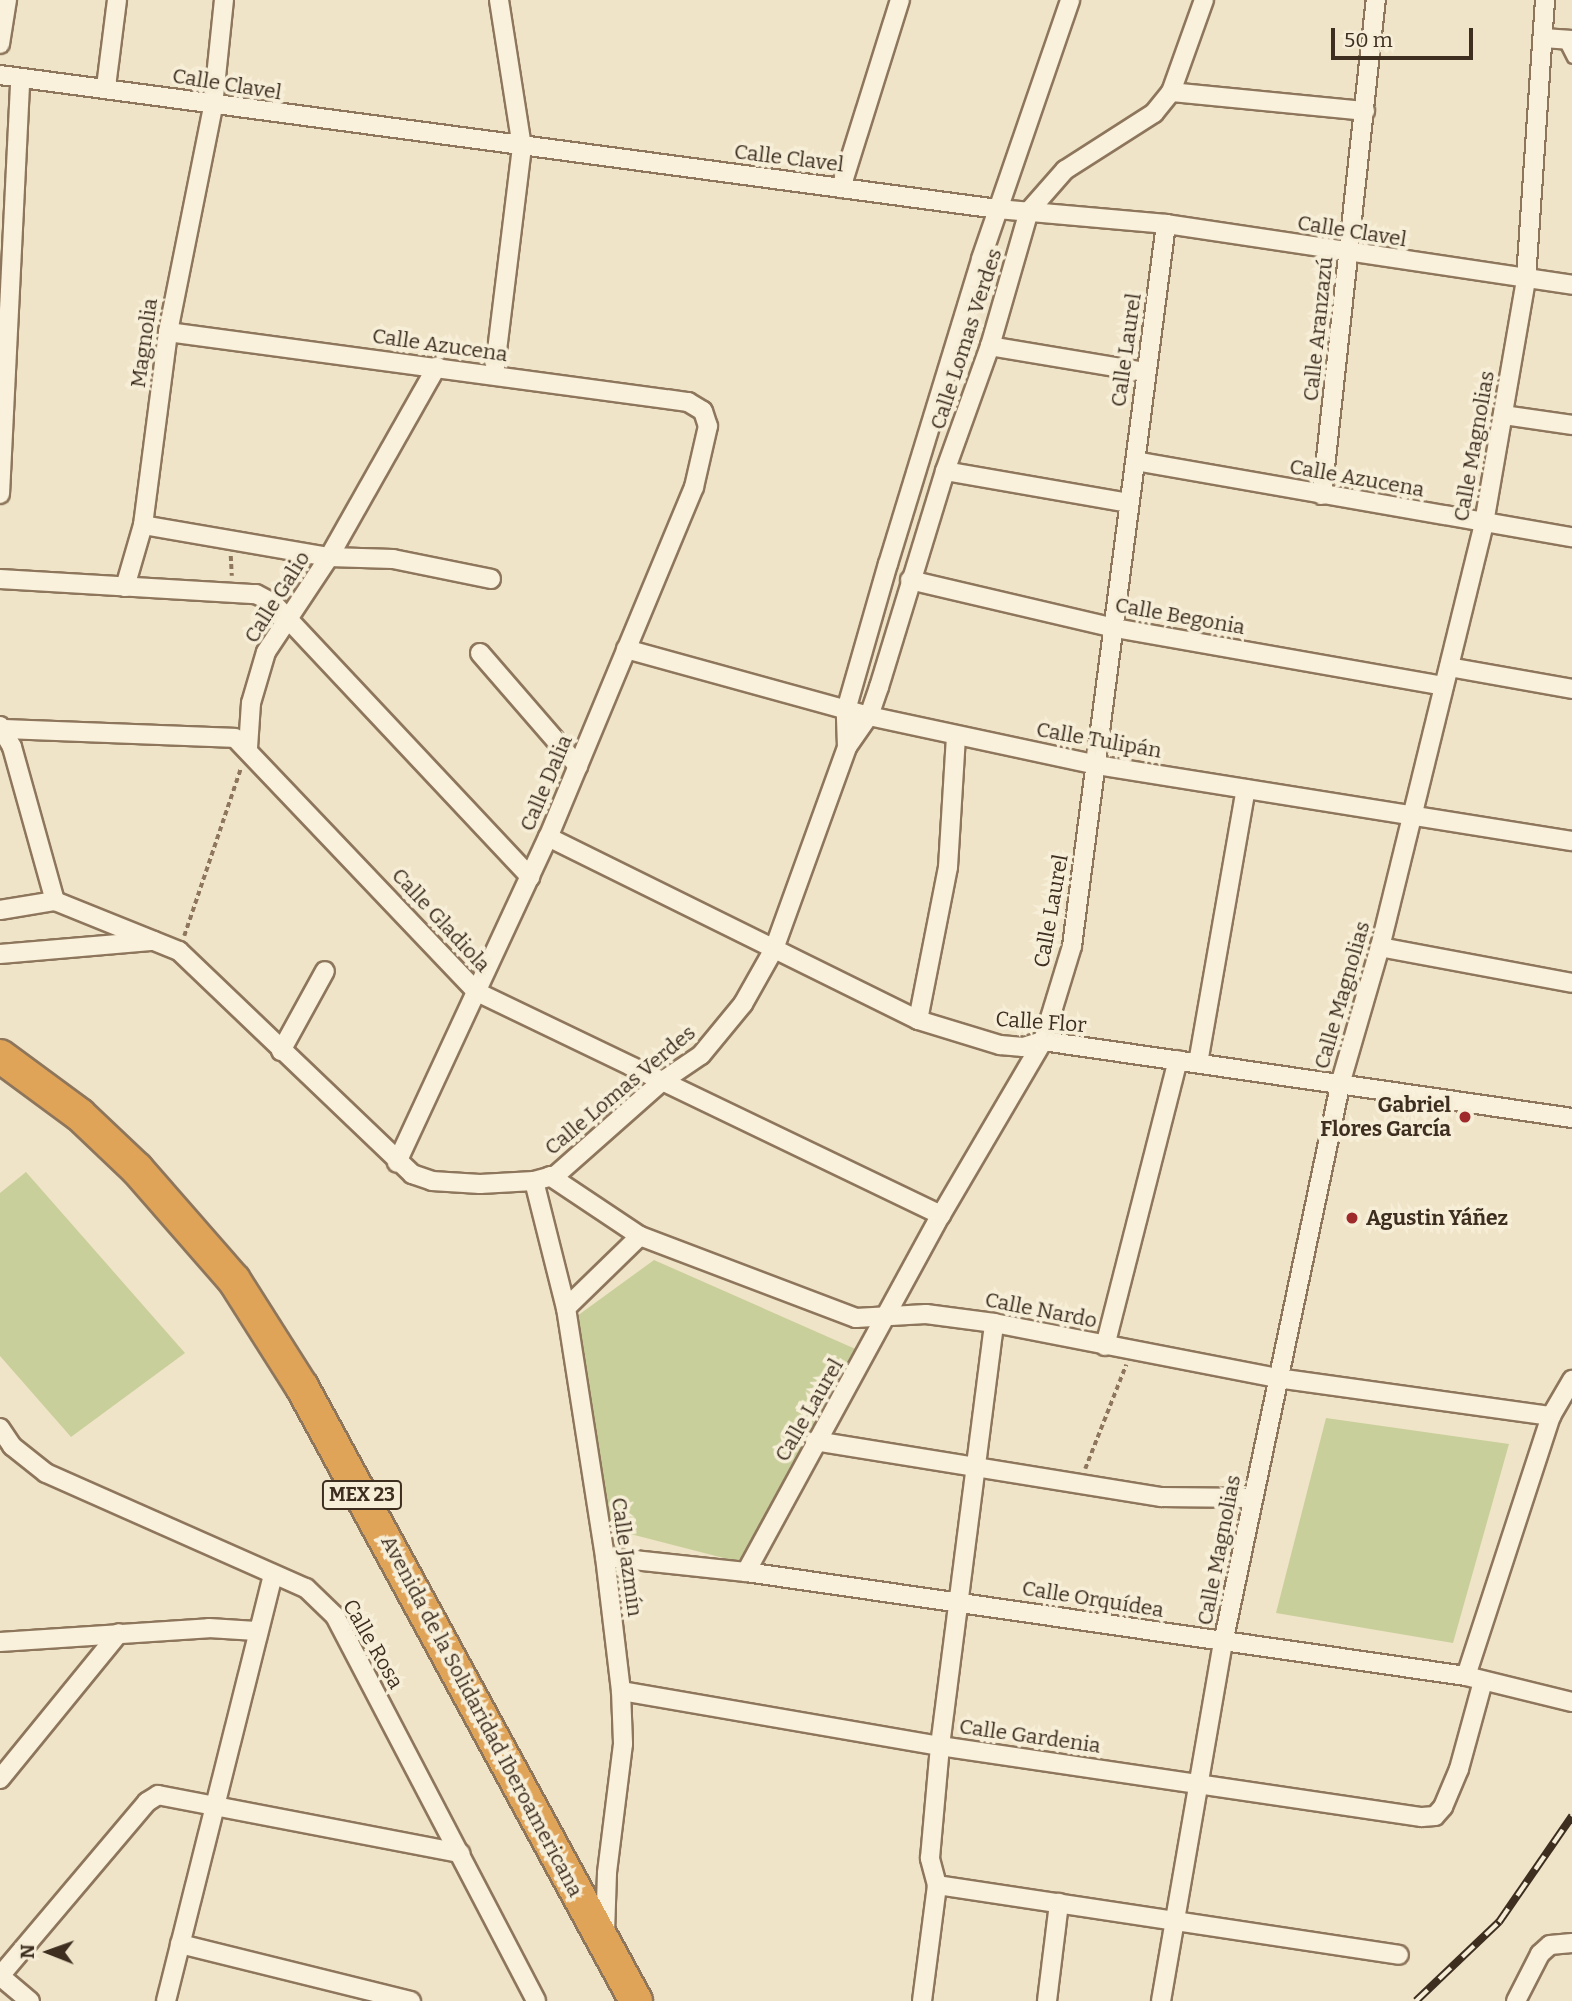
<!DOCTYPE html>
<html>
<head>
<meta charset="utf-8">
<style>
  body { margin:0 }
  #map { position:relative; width:1572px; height:2001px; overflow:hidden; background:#f0e4c8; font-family:Bitter,serif }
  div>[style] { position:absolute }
  .green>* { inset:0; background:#c9cf9b }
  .path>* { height:3.5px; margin-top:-1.75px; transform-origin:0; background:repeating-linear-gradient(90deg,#8d765c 0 5px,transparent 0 8.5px) }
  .roads { filter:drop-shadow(2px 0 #8d765c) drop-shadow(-2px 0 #8d765c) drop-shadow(0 2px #8d765c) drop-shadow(0 -2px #8d765c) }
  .lane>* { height:9px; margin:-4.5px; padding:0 4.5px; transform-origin:4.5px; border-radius:4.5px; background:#faf1dc }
  .street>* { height:18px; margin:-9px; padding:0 9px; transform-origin:9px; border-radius:9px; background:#faf1dc }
  .highway>* { height:32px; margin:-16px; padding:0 16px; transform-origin:16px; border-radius:16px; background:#e0a458 }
  .rail>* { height:8px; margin-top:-4px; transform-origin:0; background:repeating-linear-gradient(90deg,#f7eed8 0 16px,#3d2e20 0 32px); box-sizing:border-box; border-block:2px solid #3d2e20 }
  .dots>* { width:19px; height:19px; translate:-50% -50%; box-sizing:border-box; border:4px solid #f7eed8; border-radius:50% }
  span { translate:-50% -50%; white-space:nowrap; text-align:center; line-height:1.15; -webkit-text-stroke:7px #f7eed8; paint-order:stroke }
  .shield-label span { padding:2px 5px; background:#f7eed8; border:2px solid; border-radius:5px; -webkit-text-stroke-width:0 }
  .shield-label { font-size:19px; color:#3d2e20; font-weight:700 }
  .street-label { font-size:21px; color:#3d2e20 }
  .poi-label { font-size:21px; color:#3d2e20; font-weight:700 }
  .right { translate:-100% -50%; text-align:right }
  .left { translate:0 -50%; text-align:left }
  .north { position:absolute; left:14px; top:1917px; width:70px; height:70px; -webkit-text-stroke:5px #f7eed8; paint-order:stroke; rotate:271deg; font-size:19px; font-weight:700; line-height:28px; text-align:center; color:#3d2e20 }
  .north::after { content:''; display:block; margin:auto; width:24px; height:32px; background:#3d2e20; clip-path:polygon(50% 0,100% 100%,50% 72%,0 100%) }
  .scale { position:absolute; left:1331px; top:28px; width:142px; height:32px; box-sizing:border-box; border:4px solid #3d2e20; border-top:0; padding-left:9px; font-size:21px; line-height:24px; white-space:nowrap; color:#3d2e20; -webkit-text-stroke:5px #f7eed8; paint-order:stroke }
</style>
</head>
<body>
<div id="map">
  <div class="green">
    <i style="clip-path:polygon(26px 1172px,185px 1353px,71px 1437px,0 1356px,0 1193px)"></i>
    <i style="clip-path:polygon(654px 1260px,860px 1351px,739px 1562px,611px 1529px,577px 1316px)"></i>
    <i style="clip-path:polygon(1326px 1418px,1509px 1444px,1453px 1643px,1276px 1613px)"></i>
  </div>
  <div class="path">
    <i style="left:231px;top:556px;width:20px;rotate:87deg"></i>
    <i style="left:184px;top:936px;width:177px;rotate:-71.3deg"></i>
    <i style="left:1085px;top:1469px;width:112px;rotate:-68.5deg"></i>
  </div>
  <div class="roads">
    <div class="lane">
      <i style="left:1563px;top:40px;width:20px;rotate:63deg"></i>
    </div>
    <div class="street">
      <i style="left:1543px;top:38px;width:29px;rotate:4deg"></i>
      <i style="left:0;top:44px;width:45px;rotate:-81deg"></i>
      <i style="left:0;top:75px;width:1007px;rotate:7.65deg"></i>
      <i style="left:998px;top:209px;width:169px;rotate:5.1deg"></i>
      <i style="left:1166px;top:224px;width:411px;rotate:8.5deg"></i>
      <i style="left:106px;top:87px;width:88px;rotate:-82.8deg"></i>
      <i style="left:1171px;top:92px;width:195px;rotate:5.6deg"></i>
      <i style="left:841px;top:188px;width:197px;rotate:-72.6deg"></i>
      <i style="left:168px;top:332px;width:525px;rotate:7.67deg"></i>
      <i style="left:688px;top:402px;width:17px;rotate:31deg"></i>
      <i style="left:703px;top:411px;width:16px;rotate:72deg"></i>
      <i style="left:708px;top:426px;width:63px;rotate:102.9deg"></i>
      <i style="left:694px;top:487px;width:379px;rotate:112.6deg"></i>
      <i style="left:548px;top:837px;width:359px;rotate:114.9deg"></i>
      <i style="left:990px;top:346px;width:158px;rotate:9.5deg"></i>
      <i style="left:494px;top:375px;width:230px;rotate:-83deg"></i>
      <i style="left:522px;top:147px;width:149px;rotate:-98.9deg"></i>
      <i style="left:1503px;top:415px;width:70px;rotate:8.2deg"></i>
      <i style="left:1135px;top:461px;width:444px;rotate:9.9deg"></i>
      <i style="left:945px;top:471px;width:186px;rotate:9.9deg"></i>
      <i style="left:0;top:494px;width:416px;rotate:-87.2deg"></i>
      <i style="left:1322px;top:495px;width:498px;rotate:-83.8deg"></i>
      <i style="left:143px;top:525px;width:189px;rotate:9.8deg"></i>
      <i style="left:329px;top:557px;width:64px;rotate:1.8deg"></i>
      <i style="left:393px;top:559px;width:100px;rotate:11.5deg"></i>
      <i style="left:0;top:579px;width:256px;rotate:3.4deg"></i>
      <i style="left:256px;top:594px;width:19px;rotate:28deg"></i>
      <i style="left:273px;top:603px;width:376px;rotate:46.8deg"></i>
      <i style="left:910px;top:580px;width:211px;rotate:13.2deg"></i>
      <i style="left:1115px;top:628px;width:334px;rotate:10deg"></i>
      <i style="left:125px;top:587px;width:65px;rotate:-73.8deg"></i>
      <i style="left:143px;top:525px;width:195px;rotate:-82.6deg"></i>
      <i style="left:168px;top:332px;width:230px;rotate:-78.7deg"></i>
      <i style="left:213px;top:106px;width:107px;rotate:-84.1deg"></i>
      <i style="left:626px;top:649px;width:252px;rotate:15.4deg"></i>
      <i style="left:869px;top:716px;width:233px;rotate:12.1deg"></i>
      <i style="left:1097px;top:765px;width:481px;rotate:9.1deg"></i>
      <i style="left:480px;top:653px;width:150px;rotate:49.1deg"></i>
      <i style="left:1449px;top:667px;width:125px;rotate:10.1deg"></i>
      <i style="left:0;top:726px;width:24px;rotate:60deg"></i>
      <i style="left:12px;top:747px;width:160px;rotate:74.4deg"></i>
      <i style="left:2px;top:729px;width:233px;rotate:2.2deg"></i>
      <i style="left:235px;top:738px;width:351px;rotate:46.4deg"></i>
      <i style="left:477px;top:992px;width:515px;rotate:25.67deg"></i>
      <i style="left:847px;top:747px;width:37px;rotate:-92deg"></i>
      <i style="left:846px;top:710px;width:152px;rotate:-74deg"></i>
      <i style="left:888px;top:564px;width:319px;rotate:-73deg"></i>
      <i style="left:981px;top:259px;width:274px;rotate:-71deg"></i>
      <i style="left:248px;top:748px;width:45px;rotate:-86.2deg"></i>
      <i style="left:251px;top:703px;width:53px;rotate:-73.6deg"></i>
      <i style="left:266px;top:652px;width:114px;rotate:-56.4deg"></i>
      <i style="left:329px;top:557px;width:219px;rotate:-60.5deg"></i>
      <i style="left:548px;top:837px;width:413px;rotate:26.3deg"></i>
      <i style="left:918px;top:1020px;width:86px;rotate:17deg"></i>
      <i style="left:1000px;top:1045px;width:23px;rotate:5deg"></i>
      <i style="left:1023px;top:1047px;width:21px;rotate:-17deg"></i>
      <i style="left:1043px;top:1041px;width:535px;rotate:8.28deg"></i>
      <i style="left:0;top:910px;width:56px;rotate:-9.3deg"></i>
      <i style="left:55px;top:901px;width:134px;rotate:22deg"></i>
      <i style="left:179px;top:951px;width:323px;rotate:43.7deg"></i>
      <i style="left:412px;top:1174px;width:21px;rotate:19deg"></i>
      <i style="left:432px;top:1181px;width:48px;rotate:3.6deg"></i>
      <i style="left:480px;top:1184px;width:54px;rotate:-3.2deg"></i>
      <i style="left:534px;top:1181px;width:23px;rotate:-15deg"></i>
      <i style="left:556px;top:1175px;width:140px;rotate:-41.5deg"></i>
      <i style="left:661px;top:1082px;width:48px;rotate:-34deg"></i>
      <i style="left:701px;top:1055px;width:66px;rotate:-50.5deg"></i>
      <i style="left:743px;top:1004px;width:63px;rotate:-60.6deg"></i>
      <i style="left:774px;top:949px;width:215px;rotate:-70.1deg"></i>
      <i style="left:847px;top:747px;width:38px;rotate:-55deg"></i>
      <i style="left:869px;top:716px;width:31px;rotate:-71deg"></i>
      <i style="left:879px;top:687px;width:226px;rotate:-73deg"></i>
      <i style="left:945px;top:471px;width:133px;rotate:-70.2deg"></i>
      <i style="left:990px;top:346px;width:141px;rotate:-73.9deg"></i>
      <i style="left:1029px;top:211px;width:55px;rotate:-48.7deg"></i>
      <i style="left:1065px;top:170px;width:106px;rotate:-32.6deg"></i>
      <i style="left:1154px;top:113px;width:27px;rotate:-51deg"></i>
      <i style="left:1171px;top:92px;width:98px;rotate:-70.3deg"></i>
      <i style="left:1380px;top:947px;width:195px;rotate:10.6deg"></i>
      <i style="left:0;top:954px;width:154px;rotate:-4.9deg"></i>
      <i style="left:918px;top:1020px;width:156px;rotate:-78.9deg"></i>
      <i style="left:948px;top:867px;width:131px;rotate:-86.5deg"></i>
      <i style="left:281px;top:1051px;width:91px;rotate:-61.2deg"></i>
      <i style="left:1198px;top:1063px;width:278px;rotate:-80.1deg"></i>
      <i style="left:550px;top:1176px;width:108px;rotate:33.7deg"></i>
      <i style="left:640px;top:1236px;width:231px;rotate:20.8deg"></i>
      <i style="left:856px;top:1318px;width:70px;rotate:-3.3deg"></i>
      <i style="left:926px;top:1314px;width:69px;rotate:7.5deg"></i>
      <i style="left:994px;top:1323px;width:288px;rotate:11deg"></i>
      <i style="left:1277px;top:1378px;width:277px;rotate:7.9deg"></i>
      <i style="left:534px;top:1181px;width:131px;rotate:75.9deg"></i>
      <i style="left:566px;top:1308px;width:252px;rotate:81.1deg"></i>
      <i style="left:605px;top:1557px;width:135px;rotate:83.2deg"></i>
      <i style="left:621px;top:1691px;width:53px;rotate:87.8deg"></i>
      <i style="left:623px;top:1744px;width:130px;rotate:97.1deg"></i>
      <i style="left:607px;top:1873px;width:60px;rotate:91.9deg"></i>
      <i style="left:566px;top:1308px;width:103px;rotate:-44.2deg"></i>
      <i style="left:1105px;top:1346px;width:295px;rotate:-75.7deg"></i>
      <i style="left:0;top:1428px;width:22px;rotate:56deg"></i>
      <i style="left:12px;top:1446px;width:43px;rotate:38.5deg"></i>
      <i style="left:46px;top:1473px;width:284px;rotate:23.9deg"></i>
      <i style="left:306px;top:1588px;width:40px;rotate:44deg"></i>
      <i style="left:335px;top:1616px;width:434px;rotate:62.4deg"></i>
      <i style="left:815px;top:1441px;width:351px;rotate:9.2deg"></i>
      <i style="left:1161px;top:1497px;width:91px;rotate:0.6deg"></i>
      <i style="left:605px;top:1557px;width:142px;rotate:6.1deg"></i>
      <i style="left:746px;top:1572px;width:727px;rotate:8.22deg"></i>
      <i style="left:1466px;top:1676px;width:109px;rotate:13.8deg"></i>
      <i style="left:746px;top:1572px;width:407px;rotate:-61.4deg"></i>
      <i style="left:941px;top:1215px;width:202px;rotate:-59.6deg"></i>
      <i style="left:1043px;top:1041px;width:99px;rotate:-73deg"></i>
      <i style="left:1072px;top:946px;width:728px;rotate:-82.58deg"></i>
      <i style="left:0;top:1642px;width:209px;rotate:-3.8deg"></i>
      <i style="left:209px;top:1628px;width:47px;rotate:3.7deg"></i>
      <i style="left:1466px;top:1676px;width:274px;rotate:-71.9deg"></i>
      <i style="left:1551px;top:1416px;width:42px;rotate:-59.7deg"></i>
      <i style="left:621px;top:1691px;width:324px;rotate:9.8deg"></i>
      <i style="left:940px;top:1746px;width:487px;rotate:8.4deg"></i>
      <i style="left:1422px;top:1817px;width:13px;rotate:-4deg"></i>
      <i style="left:1435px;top:1816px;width:12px;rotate:-48deg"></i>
      <i style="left:1443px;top:1807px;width:41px;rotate:-67.2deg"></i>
      <i style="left:1459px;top:1769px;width:91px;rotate:-74.7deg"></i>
      <i style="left:0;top:1779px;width:188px;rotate:-50.8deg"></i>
      <i style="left:937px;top:1885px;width:467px;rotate:8.6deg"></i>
      <i style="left:180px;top:1944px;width:238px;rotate:13.9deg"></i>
      <i style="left:0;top:1976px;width:228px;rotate:-49.8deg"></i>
      <i style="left:147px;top:1802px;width:13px;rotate:-32deg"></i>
      <i style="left:158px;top:1795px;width:308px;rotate:10.9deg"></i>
      <i style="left:0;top:1976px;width:39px;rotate:40deg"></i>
      <i style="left:166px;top:2001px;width:439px;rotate:-75.9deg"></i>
      <i style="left:922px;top:2001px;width:117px;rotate:-82.6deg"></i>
      <i style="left:937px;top:1885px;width:28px;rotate:-105deg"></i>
      <i style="left:930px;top:1858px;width:112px;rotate:-84.9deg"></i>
      <i style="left:940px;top:1746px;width:426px;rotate:-82.7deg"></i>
      <i style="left:1047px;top:2001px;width:99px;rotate:-83deg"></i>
      <i style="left:1161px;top:2001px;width:363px;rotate:-80.2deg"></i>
      <i style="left:1223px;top:1643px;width:574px;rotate:-78.14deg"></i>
      <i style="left:1341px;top:1081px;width:140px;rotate:-73.8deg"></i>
      <i style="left:1380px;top:947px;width:437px;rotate:-76.2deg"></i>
      <i style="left:1484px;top:523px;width:248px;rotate:-80.2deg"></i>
      <i style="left:1526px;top:279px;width:280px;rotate:-86.1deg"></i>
      <i style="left:1516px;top:2001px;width:53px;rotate:-62.9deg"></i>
      <i style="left:1540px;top:1954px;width:13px;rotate:-42deg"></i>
      <i style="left:1550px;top:1945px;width:22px;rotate:-5deg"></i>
    </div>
    <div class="highway">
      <i style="left:0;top:1056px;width:99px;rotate:36.4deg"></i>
      <i style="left:80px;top:1115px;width:79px;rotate:43.5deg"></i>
      <i style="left:137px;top:1169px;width:147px;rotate:48.9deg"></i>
      <i style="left:234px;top:1280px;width:127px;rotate:57.6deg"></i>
      <i style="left:302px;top:1387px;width:699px;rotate:61.45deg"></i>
    </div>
  </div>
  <div class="rail">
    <i style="left:1416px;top:2001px;width:115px;rotate:-43.6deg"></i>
    <i style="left:1499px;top:1922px;width:129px;rotate:-55.4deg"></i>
  </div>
  <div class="dots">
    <i style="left:1465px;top:1117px;background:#9e2a2b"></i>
    <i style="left:1352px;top:1218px;background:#9e2a2b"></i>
  </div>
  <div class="shield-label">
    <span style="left:362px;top:1495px">MEX 23</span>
  </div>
  <div class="street-label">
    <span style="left:227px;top:84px;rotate:9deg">Calle Clavel</span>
    <span style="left:789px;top:158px;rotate:7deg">Calle Clavel</span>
    <span style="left:1352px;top:231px;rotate:9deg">Calle Clavel</span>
    <span style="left:1318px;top:329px;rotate:-84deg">Calle Aranzazú</span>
    <span style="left:966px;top:339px;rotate:-72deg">Calle Lomas Verdes</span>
    <span style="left:144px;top:343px;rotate:-82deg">Magnolia</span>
    <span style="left:440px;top:345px;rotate:8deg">Calle Azucena</span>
    <span style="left:1126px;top:350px;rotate:-82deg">Calle Laurel</span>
    <span style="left:1474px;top:446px;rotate:-80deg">Calle Magnolias</span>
    <span style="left:1357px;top:478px;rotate:10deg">Calle Azucena</span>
    <span style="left:277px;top:597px;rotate:-58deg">Calle Galio</span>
    <span style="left:1180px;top:616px;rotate:10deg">Calle Begonia</span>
    <span style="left:1099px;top:740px;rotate:10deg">Calle Tulipán</span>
    <span style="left:546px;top:783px;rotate:-67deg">Calle Dalia</span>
    <span style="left:1051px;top:911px;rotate:-80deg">Calle Laurel</span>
    <span style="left:441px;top:920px;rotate:47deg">Calle Gladiola</span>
    <span style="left:1342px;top:995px;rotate:-74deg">Calle Magnolias</span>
    <span style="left:1041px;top:1022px;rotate:4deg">Calle Flor</span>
    <span style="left:620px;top:1090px;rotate:-40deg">Calle Lomas Verdes</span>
    <span style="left:1041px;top:1310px;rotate:11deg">Calle Nardo</span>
    <span style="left:809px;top:1410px;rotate:-60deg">Calle Laurel</span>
    <span style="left:1219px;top:1550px;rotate:-79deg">Calle Magnolias</span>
    <span style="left:627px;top:1557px;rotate:82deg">Calle Jazmín</span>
    <span style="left:1093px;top:1599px;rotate:9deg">Calle Orquídea</span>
    <span style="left:373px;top:1644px;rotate:60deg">Calle Rosa</span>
    <span style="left:482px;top:1716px;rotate:62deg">Avenida de la Solidaridad Iberoamericana</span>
    <span style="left:1030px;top:1736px;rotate:8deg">Calle Gardenia</span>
  </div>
  <div class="poi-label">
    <span class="right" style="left:1451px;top:1117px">Gabriel<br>Flores García</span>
    <span class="left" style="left:1366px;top:1218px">Agustin Yáñez</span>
  </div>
  <div class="north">N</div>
  <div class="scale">50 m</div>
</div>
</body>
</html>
